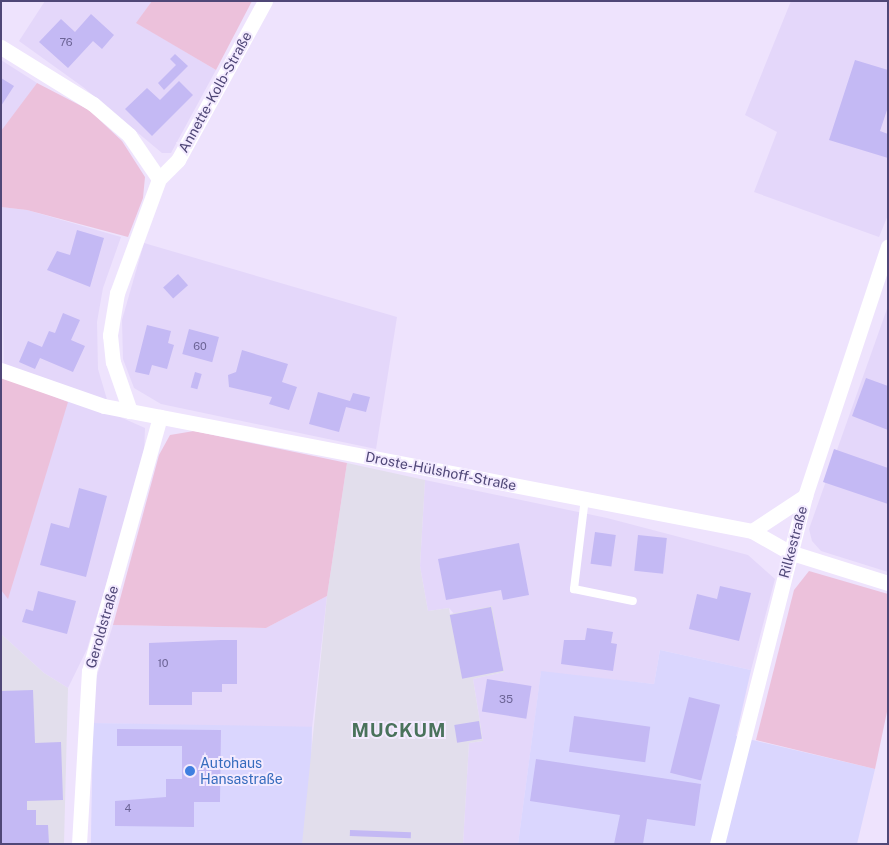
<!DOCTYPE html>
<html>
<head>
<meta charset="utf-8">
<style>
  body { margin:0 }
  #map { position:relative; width:889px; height:845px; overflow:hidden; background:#eee3fd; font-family:"Public Sans",sans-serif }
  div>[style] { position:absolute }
  .residential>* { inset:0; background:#e4d7fa }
  .commercial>* { inset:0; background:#dad6fe; transform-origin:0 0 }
  .industrial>* { inset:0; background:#e2deec }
  .green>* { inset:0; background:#ecc1db }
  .building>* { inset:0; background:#c4b9f4; transform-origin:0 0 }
  .service>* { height:8px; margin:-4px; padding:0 4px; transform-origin:4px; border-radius:4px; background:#fff }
  .minor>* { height:15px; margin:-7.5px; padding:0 7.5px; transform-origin:7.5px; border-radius:7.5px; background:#fff }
  .dots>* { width:14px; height:14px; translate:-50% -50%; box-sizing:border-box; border:2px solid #f3eaff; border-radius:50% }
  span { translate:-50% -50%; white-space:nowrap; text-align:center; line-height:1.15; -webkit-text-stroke:4px #f3eaff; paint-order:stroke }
  .number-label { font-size:11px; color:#6c6496 }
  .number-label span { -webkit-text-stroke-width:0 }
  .street-label { font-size:14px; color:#4f4777 }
  .shop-label { font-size:14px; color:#366cbe }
  .left { translate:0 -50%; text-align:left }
  .district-label { font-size:19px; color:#4a725c; font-weight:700; letter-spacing:1px }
  .frame { position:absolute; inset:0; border:2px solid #4f4777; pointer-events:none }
</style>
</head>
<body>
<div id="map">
  <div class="residential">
    <i style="clip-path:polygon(45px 1px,152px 1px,137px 23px,216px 70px,171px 153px,162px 153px,83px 87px,19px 41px)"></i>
    <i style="clip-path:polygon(791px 1px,888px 1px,888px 215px,879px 237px,754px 192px,777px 132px,745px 115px)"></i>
    <i style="clip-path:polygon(1px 60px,37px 83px,3px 131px,1px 131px)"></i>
    <i style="clip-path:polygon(1px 207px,27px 210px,121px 237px,103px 288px,97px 322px,98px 369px,111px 413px,145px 428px,144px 457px,87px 649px,68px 688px,44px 673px,1px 634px,1px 590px,8px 598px)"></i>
    <i style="clip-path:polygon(144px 243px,397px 317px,376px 449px,161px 404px,134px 388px,123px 359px,122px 320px)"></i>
    <i style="clip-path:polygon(888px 306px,888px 572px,821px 551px,812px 541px,809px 529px)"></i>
    <i style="clip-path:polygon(425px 480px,607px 518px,748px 555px,775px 579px,751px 670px,660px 650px,654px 684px,541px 672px,518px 844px,463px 844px,469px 743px,483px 741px,473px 679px,504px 672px,449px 608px,428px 611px,420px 566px)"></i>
    <i style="clip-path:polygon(327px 596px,312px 728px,93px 723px,95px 682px,113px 625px,266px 628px)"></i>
  </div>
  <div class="commercial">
    <i style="clip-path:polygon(660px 650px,751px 670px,736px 736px,875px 769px,857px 844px,518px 844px,541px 671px,654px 684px)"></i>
    <i style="left:93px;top:723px;width:219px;height:121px;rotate:1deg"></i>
  </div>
  <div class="industrial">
    <i style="clip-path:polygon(347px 463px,425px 480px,420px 566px,428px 611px,449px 608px,450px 614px,492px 606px,504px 672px,473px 679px,483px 741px,469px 743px,463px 844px,302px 844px,327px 596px)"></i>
    <i style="clip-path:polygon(1px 634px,44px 673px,68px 688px,64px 844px,1px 844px)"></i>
  </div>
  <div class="green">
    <i style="clip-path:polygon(152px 1px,252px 1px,216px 70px,136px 23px)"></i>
    <i style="clip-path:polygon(37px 83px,89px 110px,122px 141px,145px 177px,143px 198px,128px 237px,27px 210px,1px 207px,1px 131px)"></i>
    <i style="clip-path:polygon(1px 376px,68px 402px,8px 599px,1px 590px)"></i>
    <i style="clip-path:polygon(194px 431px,347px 463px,327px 596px,266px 628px,113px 625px,159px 455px,170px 435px)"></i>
    <i style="clip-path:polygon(809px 571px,888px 594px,888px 707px,875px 769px,756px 740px,794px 590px)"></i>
  </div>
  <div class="building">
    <i style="clip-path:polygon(91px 14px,114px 35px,102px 49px,93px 41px,68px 68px,39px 42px,61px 19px,75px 32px)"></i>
    <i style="clip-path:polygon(175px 54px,188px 66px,164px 90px,158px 83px,176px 65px,170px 59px)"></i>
    <i style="clip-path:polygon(855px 60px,888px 70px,888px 107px,880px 131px,888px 134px,888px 158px,829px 140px)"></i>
    <i style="clip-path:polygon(1px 78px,14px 86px,1px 106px)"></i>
    <i style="clip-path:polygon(179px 81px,193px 95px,152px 136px,125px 109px,147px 88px,160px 100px)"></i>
    <i style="clip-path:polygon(77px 230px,104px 238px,90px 287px,47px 270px,57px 251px,70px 255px)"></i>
    <i style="left:178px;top:274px;width:15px;height:20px;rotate:48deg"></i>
    <i style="clip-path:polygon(63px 313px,80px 320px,71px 340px,85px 346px,73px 372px,40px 358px,35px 369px,19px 362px,28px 341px,42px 347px,49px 331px,55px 333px)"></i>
    <i style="clip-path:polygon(147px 325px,171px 331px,168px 343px,174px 345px,167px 369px,152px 365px,149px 375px,135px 372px)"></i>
    <i style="left:189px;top:329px;width:31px;height:26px;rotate:15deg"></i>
    <i style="clip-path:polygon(242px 350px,288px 364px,282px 382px,297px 387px,289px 410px,269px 404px,272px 397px,229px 387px,228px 375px,236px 372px)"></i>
    <i style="left:195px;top:372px;width:7px;height:16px;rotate:16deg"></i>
    <i style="clip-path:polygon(866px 378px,888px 386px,888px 430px,852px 416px)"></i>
    <i style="clip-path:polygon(318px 392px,350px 401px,353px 393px,370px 397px,366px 412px,346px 407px,339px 432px,309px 424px)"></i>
    <i style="clip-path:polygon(834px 449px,888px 468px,888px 504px,823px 482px)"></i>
    <i style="clip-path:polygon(79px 488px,107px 496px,86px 577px,40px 565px,51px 523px,69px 528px)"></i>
    <i style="left:595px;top:532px;width:21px;height:32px;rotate:8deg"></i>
    <i style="left:638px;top:535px;width:29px;height:36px;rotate:6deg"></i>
    <i style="clip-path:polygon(519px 543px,529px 595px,503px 600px,501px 590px,446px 600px,438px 559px)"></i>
    <i style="clip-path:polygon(720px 586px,751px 593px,739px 641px,689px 629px,697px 594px,717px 599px)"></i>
    <i style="clip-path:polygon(38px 591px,76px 601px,67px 634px,22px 622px,26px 609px,33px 611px)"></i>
    <i style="left:491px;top:607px;width:65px;height:42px;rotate:79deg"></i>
    <i style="clip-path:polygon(587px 628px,613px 632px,611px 643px,617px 644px,613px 671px,561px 664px,564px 640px,585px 640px)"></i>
    <i style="clip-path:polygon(221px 640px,237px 640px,237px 684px,222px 684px,222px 692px,192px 692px,192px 705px,149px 705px,149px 643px)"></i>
    <i style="left:487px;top:679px;width:45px;height:33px;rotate:9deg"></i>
    <i style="clip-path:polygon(33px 690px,35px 743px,61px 742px,63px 800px,27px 801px,27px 810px,36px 810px,36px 825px,48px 825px,49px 844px,1px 844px,1px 691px)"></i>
    <i style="left:689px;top:697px;width:32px;height:78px;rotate:14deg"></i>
    <i style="left:574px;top:716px;width:77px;height:36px;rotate:8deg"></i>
    <i style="left:479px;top:721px;width:18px;height:25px;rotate:81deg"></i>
    <i style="clip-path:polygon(117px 729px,221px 730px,220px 802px,194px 802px,194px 827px,115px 826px,115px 801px,166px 797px,166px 779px,182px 779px,182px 746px,117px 746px)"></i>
    <i style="clip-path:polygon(536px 759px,701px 784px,695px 826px,647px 819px,643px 844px,614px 844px,620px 815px,530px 801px)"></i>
    <i style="left:350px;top:830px;width:61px;height:6px;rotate:2deg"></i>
  </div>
  <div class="service">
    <i style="left:585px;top:498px;width:92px;rotate:96.9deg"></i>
    <i style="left:574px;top:589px;width:60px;rotate:11.5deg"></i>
  </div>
  <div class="minor">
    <i style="left:1px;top:47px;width:108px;rotate:31.8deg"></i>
    <i style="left:93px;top:104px;width:48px;rotate:40.7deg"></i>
    <i style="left:129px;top:135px;width:53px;rotate:55.7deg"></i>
    <i style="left:159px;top:179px;width:121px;rotate:110.2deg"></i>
    <i style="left:117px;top:293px;width:43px;rotate:99.5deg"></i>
    <i style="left:110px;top:335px;width:27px;rotate:84deg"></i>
    <i style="left:113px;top:362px;width:52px;rotate:70.9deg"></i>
    <i style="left:130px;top:411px;width:633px;rotate:10.92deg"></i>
    <i style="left:752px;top:531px;width:43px;rotate:29.6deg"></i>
    <i style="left:789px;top:552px;width:104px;rotate:17.4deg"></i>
    <i style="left:159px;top:179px;width:27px;rotate:-45deg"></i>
    <i style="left:178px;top:160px;width:181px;rotate:-61.3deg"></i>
    <i style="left:1px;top:370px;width:109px;rotate:19.3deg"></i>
    <i style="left:104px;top:406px;width:26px;rotate:11deg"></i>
    <i style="left:752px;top:531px;width:64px;rotate:-33.4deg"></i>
    <i style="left:79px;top:844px;width:173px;rotate:-86.7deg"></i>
    <i style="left:89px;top:671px;width:264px;rotate:-74.4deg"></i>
    <i style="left:717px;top:844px;width:359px;rotate:-75.8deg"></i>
    <i style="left:805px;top:496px;width:263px;rotate:-71.6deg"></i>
  </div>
  <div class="dots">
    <i style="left:190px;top:771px;background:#3f7fe0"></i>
  </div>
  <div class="number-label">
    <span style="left:66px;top:42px">76</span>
    <span style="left:200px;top:346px">60</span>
    <span style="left:163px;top:663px">10</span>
    <span style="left:506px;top:699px">35</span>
    <span style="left:128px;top:808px">4</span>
  </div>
  <div class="street-label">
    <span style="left:215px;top:92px;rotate:-61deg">Annette-Kolb-Straße</span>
    <span style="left:441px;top:471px;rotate:11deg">Droste-Hülshoff-Straße</span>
    <span style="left:793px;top:542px;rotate:-75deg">Rilkestraße</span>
    <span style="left:102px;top:627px;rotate:-74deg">Geroldstraße</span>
  </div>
  <div class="shop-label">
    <span class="left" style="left:200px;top:771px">Autohaus<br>Hansastraße</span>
  </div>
  <div class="district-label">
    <span style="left:399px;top:731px">MUCKUM</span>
  </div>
  <div class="frame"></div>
</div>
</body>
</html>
